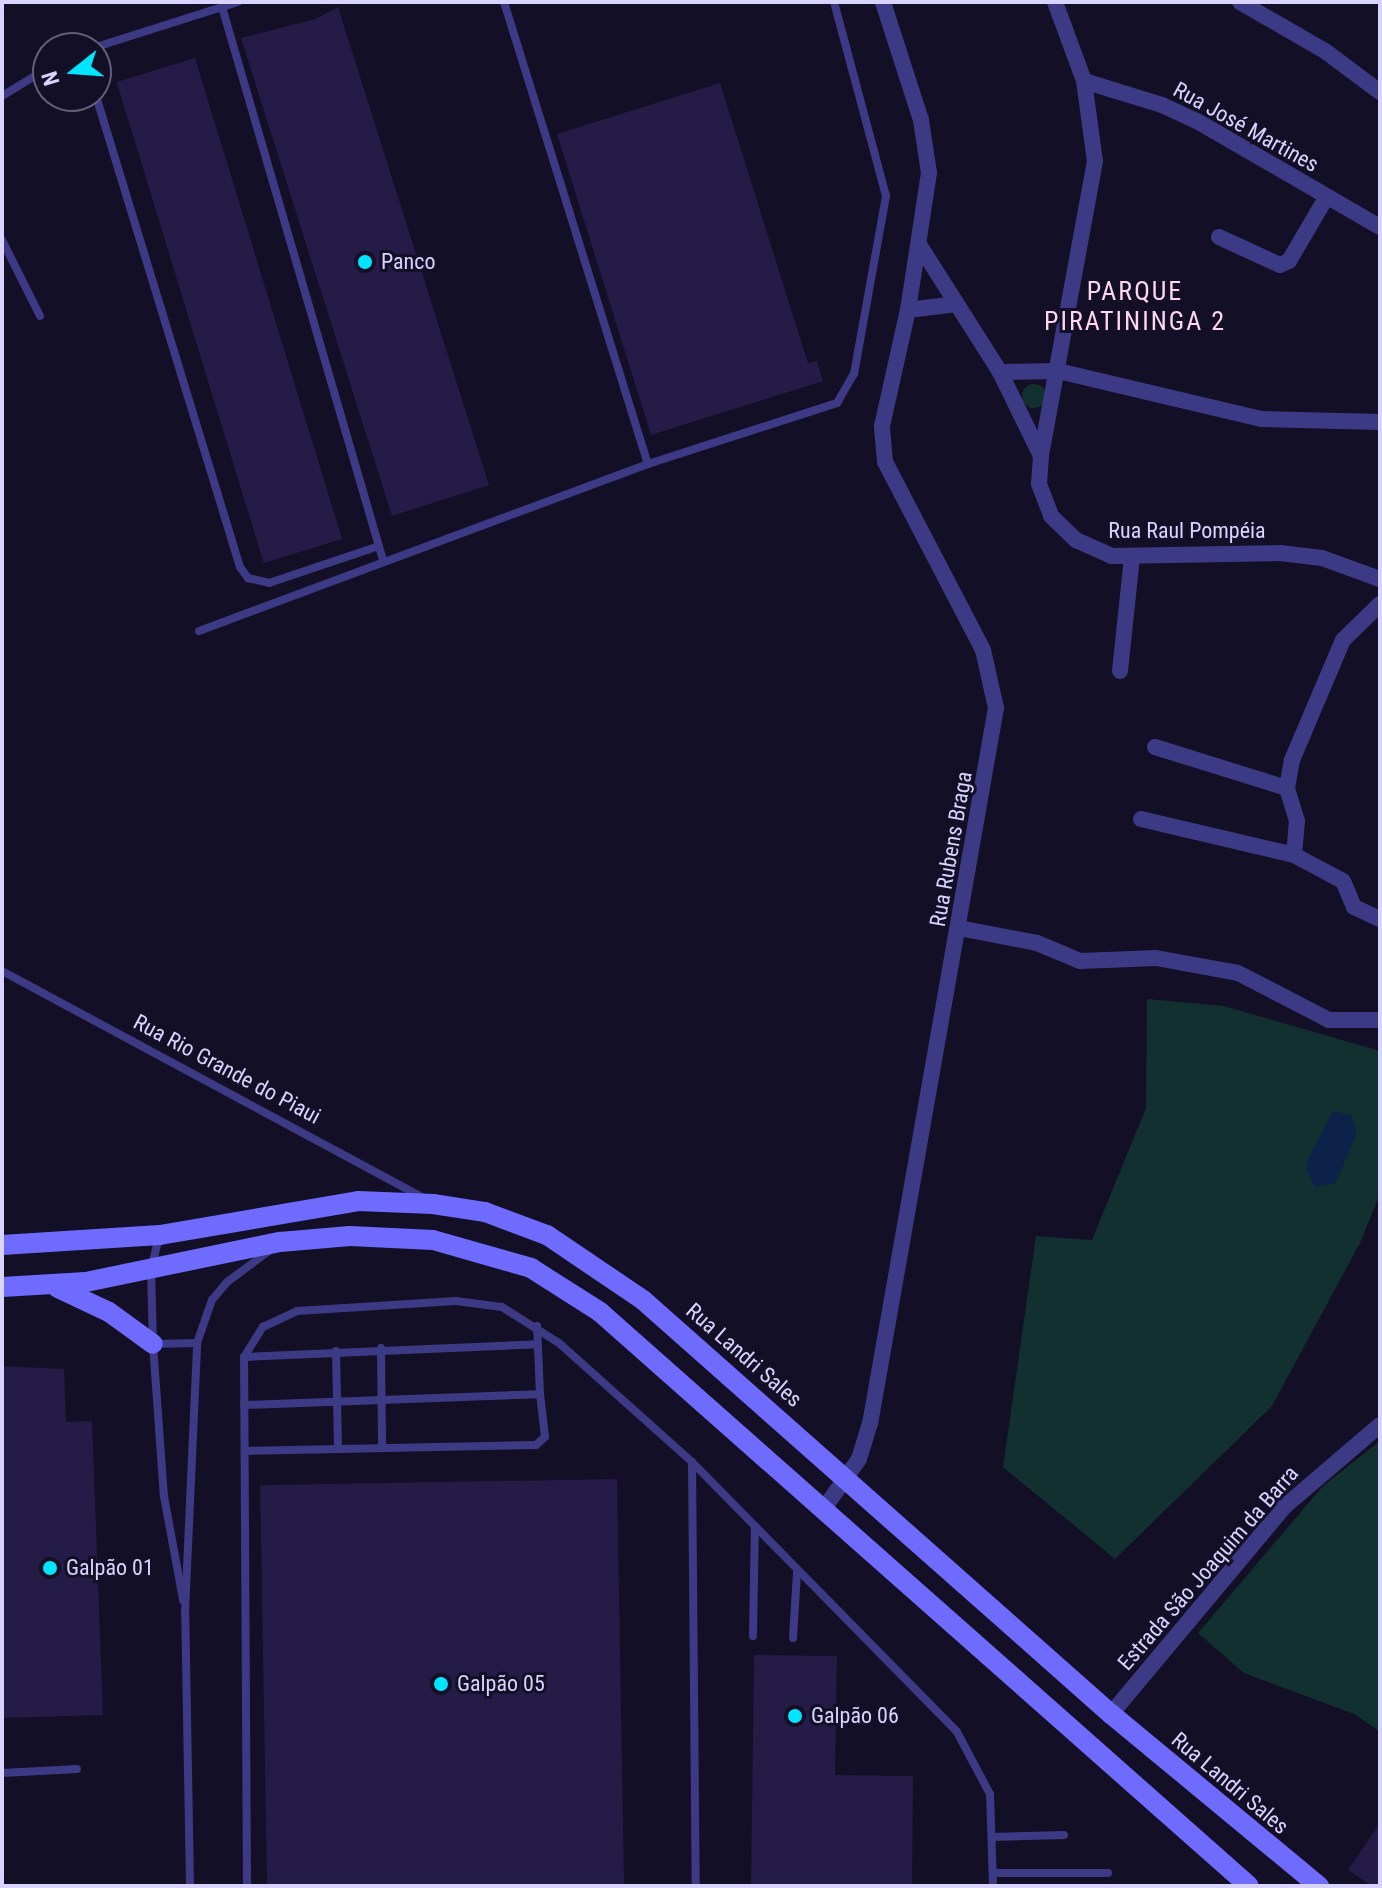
<!DOCTYPE html>
<html>
<head>
<meta charset="utf-8">
<style>
  body { margin:0 }
  #map { position:relative; width:1382px; height:1888px; overflow:hidden; background:#130f26; font-family:"Roboto Condensed",sans-serif }
  div>[style] { position:absolute }
  .green>* { inset:0; background:#12302f }
  .round { border-radius:50% }
  .water>* { inset:0; background:#0c2248 }
  .building>* { inset:0; background:#241b47; transform-origin:0 0 }
  .lane>* { height:8px; margin:-4px; padding:0 4px; transform-origin:4px; border-radius:4px; background:#3d3a85 }
  .street>* { height:16px; margin:-8px; padding:0 8px; transform-origin:8px; border-radius:8px; background:#3d3a85 }
  .secondary>* { height:20px; margin:-10px; padding:0 10px; transform-origin:10px; border-radius:10px; background:#6f6bff }
  .dots>* { width:22px; height:22px; translate:-50% -50%; box-sizing:border-box; border:4px solid #130f26; border-radius:50% }
  span { translate:-50% -50%; white-space:nowrap; text-align:center; line-height:1.15; -webkit-text-stroke:6px #130f26; paint-order:stroke }
  .street-label { font-size:22px; color:#d9d4ff }
  .poi-label { font-size:22px; color:#d9d4ff }
  .left { translate:0 -50%; text-align:left }
  .quarter-label { font-size:26px; color:#ffd6f0; letter-spacing:2px }
  .frame { position:absolute; inset:0; border:4px solid #d9d4ff; pointer-events:none }
  .north { position:absolute; left:32px; top:32px; width:80px; height:80px; box-sizing:border-box; background:#130f26; border:2px solid #625e7d; border-radius:50%; rotate:253deg; font-size:22px; font-weight:700; line-height:32px; text-align:center; color:#d9d4ff }
  .north::after { content:''; display:block; margin:auto; width:28px; height:36px; background:#00e5ff; clip-path:polygon(50% 0,100% 100%,50% 72%,0 100%) }
</style>
</head>
<body>
<div id="map">
  <div class="green">
    <i class="round" style="left:1022px;top:384px;width:24px;height:24px"></i>
    <i style="clip-path:polygon(1147px 999px,1224px 1006px,1380px 1051px,1380px 1194px,1360px 1243px,1272px 1406px,1115px 1559px,1003px 1467px,1036px 1236px,1092px 1240px,1146px 1108px)"></i>
    <i style="clip-path:polygon(1380px 1441px,1380px 1732px,1354px 1714px,1244px 1673px,1198px 1633px,1323px 1486px)"></i>
  </div>
  <div class="water">
    <i style="clip-path:polygon(1333px 1111px,1352px 1116px,1357px 1132px,1336px 1183px,1315px 1187px,1306px 1169px,1308px 1159px)"></i>
  </div>
  <div class="building">
    <i style="clip-path:polygon(338px 7px,489px 485px,392px 516px,241px 38px,315px 19px)"></i>
    <i style="left:195px;top:58px;width:503px;height:82px;rotate:73deg"></i>
    <i style="clip-path:polygon(720px 83px,808px 363px,817px 361px,823px 381px,651px 435px,557px 134px)"></i>
    <i style="clip-path:polygon(2px 1366px,64px 1369px,66px 1422px,92px 1421px,103px 1715px,2px 1718px)"></i>
    <i style="left:617px;top:1479px;width:407px;height:357px;rotate:89deg"></i>
    <i style="clip-path:polygon(754px 1655px,837px 1656px,835px 1775px,913px 1776px,912px 1886px,751px 1886px)"></i>
    <i style="clip-path:polygon(1380px 1823px,1380px 1886px,1372px 1886px,1348px 1870px)"></i>
  </div>
  <div class="lane">
    <i style="left:504px;top:2px;width:484px;rotate:72.7deg"></i>
    <i style="left:222px;top:7px;width:576px;rotate:73.77deg"></i>
    <i style="left:93px;top:48px;width:152px;rotate:-17.6deg"></i>
    <i style="left:2px;top:96px;width:54px;rotate:-31.3deg"></i>
    <i style="left:96px;top:96px;width:493px;rotate:73deg"></i>
    <i style="left:240px;top:567px;width:14px;rotate:54deg"></i>
    <i style="left:248px;top:578px;width:22px;rotate:13deg"></i>
    <i style="left:269px;top:583px;width:116px;rotate:-18.6deg"></i>
    <i style="left:2px;top:240px;width:85px;rotate:63.4deg"></i>
    <i style="left:199px;top:631px;width:479px;rotate:-20.4deg"></i>
    <i style="left:648px;top:464px;width:199px;rotate:-17.9deg"></i>
    <i style="left:837px;top:403px;width:34px;rotate:-60deg"></i>
    <i style="left:854px;top:374px;width:181px;rotate:-79.8deg"></i>
    <i style="left:886px;top:196px;width:201px;rotate:-105deg"></i>
    <i style="left:2px;top:971px;width:477px;rotate:28.3deg"></i>
    <i style="left:159px;top:1237px;width:33px;rotate:104deg"></i>
    <i style="left:151px;top:1269px;width:75px;rotate:88.5deg"></i>
    <i style="left:153px;top:1344px;width:152px;rotate:85.9deg"></i>
    <i style="left:164px;top:1496px;width:106px;rotate:79.6deg"></i>
    <i style="left:154px;top:1344px;width:43px;rotate:-1.3deg"></i>
    <i style="left:381px;top:1348px;width:100px;rotate:89.4deg"></i>
    <i style="left:336px;top:1351px;width:98px;rotate:88.8deg"></i>
    <i style="left:244px;top:1357px;width:293px;rotate:-2.5deg"></i>
    <i style="left:244px;top:1405px;width:296px;rotate:-2.1deg"></i>
    <i style="left:540px;top:1394px;width:68px;rotate:-92.5deg"></i>
    <i style="left:245px;top:1451px;width:291px;rotate:-1.2deg"></i>
    <i style="left:536px;top:1445px;width:12px;rotate:-42deg"></i>
    <i style="left:545px;top:1437px;width:43px;rotate:-96.6deg"></i>
    <i style="left:692px;top:1462px;width:424px;rotate:89.5deg"></i>
    <i style="left:753px;top:1636px;width:110px;rotate:-89deg"></i>
    <i style="left:793px;top:1638px;width:65px;rotate:-86.5deg"></i>
    <i style="left:2px;top:1773px;width:75px;rotate:-3.1deg"></i>
    <i style="left:992px;top:1837px;width:72px;rotate:-1.6deg"></i>
    <i style="left:993px;top:1873px;width:115px"></i>
    <i style="left:190px;top:1886px;width:274px;rotate:-91deg"></i>
    <i style="left:185px;top:1612px;width:269px;rotate:-87.4deg"></i>
    <i style="left:197px;top:1343px;width:46px;rotate:-70.8deg"></i>
    <i style="left:212px;top:1300px;width:23px;rotate:-50deg"></i>
    <i style="left:227px;top:1282px;width:52px;rotate:-36.4deg"></i>
    <i style="left:247px;top:1886px;width:529px;rotate:-90.32deg"></i>
    <i style="left:244px;top:1357px;width:36px;rotate:-58deg"></i>
    <i style="left:263px;top:1327px;width:38px;rotate:-25deg"></i>
    <i style="left:297px;top:1311px;width:159px;rotate:-3.6deg"></i>
    <i style="left:456px;top:1301px;width:46px;rotate:7.4deg"></i>
    <i style="left:502px;top:1307px;width:67px;rotate:32.3deg"></i>
    <i style="left:559px;top:1343px;width:178px;rotate:41.8deg"></i>
    <i style="left:692px;top:1462px;width:378px;rotate:45.5deg"></i>
    <i style="left:957px;top:1732px;width:70px;rotate:62deg"></i>
    <i style="left:990px;top:1794px;width:92px;rotate:88.1deg"></i>
  </div>
  <div class="street">
    <i style="left:1055px;top:2px;width:84px;rotate:69.8deg"></i>
    <i style="left:1084px;top:81px;width:81px;rotate:82.2deg"></i>
    <i style="left:1095px;top:161px;width:300px;rotate:100.4deg"></i>
    <i style="left:1041px;top:456px;width:28px;rotate:94deg"></i>
    <i style="left:1039px;top:484px;width:34px;rotate:69deg"></i>
    <i style="left:1051px;top:516px;width:35px;rotate:44deg"></i>
    <i style="left:1076px;top:540px;width:39px;rotate:24deg"></i>
    <i style="left:1112px;top:556px;width:168px;rotate:-1deg"></i>
    <i style="left:1280px;top:553px;width:42px;rotate:6.8deg"></i>
    <i style="left:1322px;top:558px;width:62px;rotate:19.9deg"></i>
    <i style="left:1240px;top:2px;width:98px;rotate:30deg"></i>
    <i style="left:1325px;top:51px;width:69px;rotate:36.7deg"></i>
    <i style="left:1084px;top:81px;width:82px;rotate:17.1deg"></i>
    <i style="left:1162px;top:105px;width:38px;rotate:25deg"></i>
    <i style="left:1197px;top:121px;width:211px;rotate:30.1deg"></i>
    <i style="left:1219px;top:237px;width:67px;rotate:24.7deg"></i>
    <i style="left:1280px;top:265px;width:10px;rotate:-24deg"></i>
    <i style="left:1289px;top:261px;width:73px;rotate:-59.6deg"></i>
    <i style="left:920px;top:246px;width:149px;rotate:57.6deg"></i>
    <i style="left:1000px;top:372px;width:93px;rotate:64deg"></i>
    <i style="left:908px;top:310px;width:49px;rotate:-7deg"></i>
    <i style="left:1000px;top:372px;width:58px;rotate:-1deg"></i>
    <i style="left:1058px;top:371px;width:209px;rotate:13.3deg"></i>
    <i style="left:1261px;top:419px;width:119px;rotate:1.4deg"></i>
    <i style="left:1120px;top:671px;width:116px;rotate:-84deg"></i>
    <i style="left:1155px;top:747px;width:138px;rotate:17.3deg"></i>
    <i style="left:1141px;top:819px;width:157px;rotate:13.2deg"></i>
    <i style="left:1294px;top:855px;width:55px;rotate:28deg"></i>
    <i style="left:1343px;top:881px;width:28px;rotate:67deg"></i>
    <i style="left:1354px;top:907px;width:29px;rotate:25deg"></i>
    <i style="left:1294px;top:855px;width:34px;rotate:-85deg"></i>
    <i style="left:1297px;top:821px;width:34px;rotate:-107deg"></i>
    <i style="left:1287px;top:788px;width:28px;rotate:-80deg"></i>
    <i style="left:1292px;top:760px;width:130px;rotate:-67deg"></i>
    <i style="left:1343px;top:640px;width:52px;rotate:-44.2deg"></i>
    <i style="left:959px;top:928px;width:79px;rotate:10.9deg"></i>
    <i style="left:1037px;top:943px;width:47px;rotate:22.7deg"></i>
    <i style="left:1080px;top:961px;width:76px;rotate:-2.3deg"></i>
    <i style="left:1156px;top:958px;width:83px;rotate:10.4deg"></i>
    <i style="left:1238px;top:973px;width:102px;rotate:27.3deg"></i>
    <i style="left:1329px;top:1020px;width:51px"></i>
    <i style="left:825px;top:1507px;width:59px;rotate:-54.7deg"></i>
    <i style="left:859px;top:1459px;width:37px;rotate:-73deg"></i>
    <i style="left:870px;top:1424px;width:727px;rotate:-80.02deg"></i>
    <i style="left:996px;top:708px;width:59px;rotate:-102.6deg"></i>
    <i style="left:983px;top:650px;width:212px;rotate:-117.5deg"></i>
    <i style="left:885px;top:462px;width:36px;rotate:-95deg"></i>
    <i style="left:882px;top:426px;width:119px;rotate:-77.4deg"></i>
    <i style="left:908px;top:310px;width:139px;rotate:-81.3deg"></i>
    <i style="left:929px;top:173px;width:54px;rotate:-98.6deg"></i>
    <i style="left:921px;top:120px;width:124px;rotate:-107.9deg"></i>
    <i style="left:1111px;top:1714px;width:270px;rotate:-50.1deg"></i>
    <i style="left:1284px;top:1507px;width:126px;rotate:-40.5deg"></i>
  </div>
  <div class="secondary">
    <i style="left:2px;top:1245px;width:158px;rotate:-3.6deg"></i>
    <i style="left:160px;top:1235px;width:201px;rotate:-9.7deg"></i>
    <i style="left:358px;top:1201px;width:75px;rotate:2.3deg"></i>
    <i style="left:433px;top:1204px;width:53px;rotate:8.7deg"></i>
    <i style="left:485px;top:1212px;width:66px;rotate:20.4deg"></i>
    <i style="left:547px;top:1235px;width:116px;rotate:34.1deg"></i>
    <i style="left:643px;top:1300px;width:625px;rotate:41.5deg"></i>
    <i style="left:1111px;top:1714px;width:270px;rotate:39.6deg"></i>
    <i style="left:2px;top:1287px;width:84px;rotate:-3.4deg"></i>
    <i style="left:86px;top:1282px;width:198px;rotate:-11.7deg"></i>
    <i style="left:280px;top:1242px;width:70px;rotate:-4.9deg"></i>
    <i style="left:350px;top:1236px;width:83px;rotate:2.8deg"></i>
    <i style="left:433px;top:1240px;width:102px;rotate:15.9deg"></i>
    <i style="left:531px;top:1268px;width:82px;rotate:32.5deg"></i>
    <i style="left:600px;top:1312px;width:866px;rotate:41.49deg"></i>
    <i style="left:58px;top:1288px;width:56px;rotate:25.2deg"></i>
    <i style="left:109px;top:1312px;width:54px;rotate:36deg"></i>
  </div>
  <div class="dots">
    <i style="left:365px;top:262px;background:#00e5ff"></i>
    <i style="left:50px;top:1568px;background:#00e5ff"></i>
    <i style="left:441px;top:1684px;background:#00e5ff"></i>
    <i style="left:795px;top:1716px;background:#00e5ff"></i>
  </div>
  <div class="street-label">
    <span style="left:1246px;top:127px;rotate:29deg">Rua José Martines</span>
    <span style="left:1187px;top:531px">Rua Raul Pompéia</span>
    <span style="left:951px;top:849px;rotate:-80deg">Rua Rubens Braga</span>
    <span style="left:227px;top:1069px;rotate:28deg">Rua Rio Grande do Piaui</span>
    <span style="left:744px;top:1355px;rotate:41deg">Rua Landri Sales</span>
    <span style="left:1208px;top:1568px;rotate:-49deg">Estrada São Joaquim da Barra</span>
    <span style="left:1230px;top:1783px;rotate:40deg">Rua Landri Sales</span>
  </div>
  <div class="poi-label">
    <span class="left" style="left:381px;top:262px">Panco</span>
    <span class="left" style="left:66px;top:1568px">Galpão 01</span>
    <span class="left" style="left:457px;top:1684px">Galpão 05</span>
    <span class="left" style="left:811px;top:1716px">Galpão 06</span>
  </div>
  <div class="quarter-label">
    <span style="left:1135px;top:307px">PARQUE<br>PIRATININGA 2</span>
  </div>
  <div class="frame"></div>
  <div class="north">N</div>
</div>
</body>
</html>
